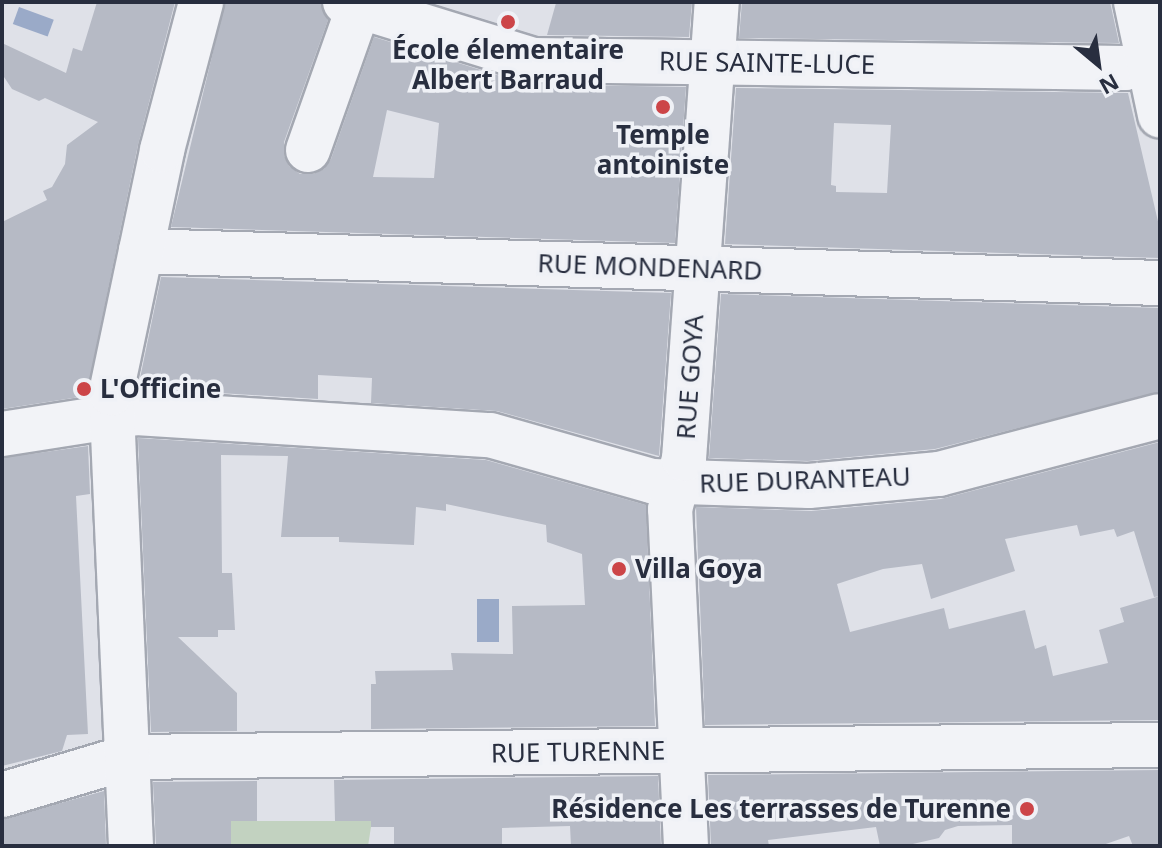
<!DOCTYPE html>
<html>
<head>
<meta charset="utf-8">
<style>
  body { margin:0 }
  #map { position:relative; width:1162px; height:848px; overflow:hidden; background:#dfe1e8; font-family:"Noto Sans",sans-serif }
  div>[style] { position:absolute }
  .green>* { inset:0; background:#c2d2c0 }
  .water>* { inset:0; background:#9aaac8; transform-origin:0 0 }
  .building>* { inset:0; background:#b6bac5 }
  .roads { filter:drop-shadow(2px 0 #a4a8b2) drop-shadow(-2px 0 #a4a8b2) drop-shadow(0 2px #a4a8b2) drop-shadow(0 -2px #a4a8b2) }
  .minor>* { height:44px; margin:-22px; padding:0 22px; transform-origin:22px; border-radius:22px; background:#f2f3f7 }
  .dots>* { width:22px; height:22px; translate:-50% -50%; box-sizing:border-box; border:4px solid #eff1f6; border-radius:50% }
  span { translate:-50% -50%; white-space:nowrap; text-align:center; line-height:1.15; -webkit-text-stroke:7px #eff1f6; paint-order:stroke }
  .poi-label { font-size:26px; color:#282e3f; font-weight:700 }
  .left { translate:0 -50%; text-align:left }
  .right { translate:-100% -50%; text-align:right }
  .street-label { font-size:26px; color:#282e3f }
  .frame { position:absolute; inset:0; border:4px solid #282e3f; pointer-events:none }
  .north { position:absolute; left:1058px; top:24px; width:80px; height:80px; -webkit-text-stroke:6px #eff1f6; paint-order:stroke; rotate:151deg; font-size:22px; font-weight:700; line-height:32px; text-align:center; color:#282e3f }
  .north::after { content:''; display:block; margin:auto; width:28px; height:36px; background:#282e3f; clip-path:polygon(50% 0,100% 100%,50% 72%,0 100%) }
</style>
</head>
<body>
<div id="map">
  <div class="green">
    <i style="clip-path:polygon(231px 821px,371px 821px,371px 827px,368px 846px,231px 846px)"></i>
  </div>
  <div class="water">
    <i style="left:19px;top:7px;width:37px;height:18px;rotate:20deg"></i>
    <i style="left:477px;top:599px;width:22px;height:43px"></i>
  </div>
  <div class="building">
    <i style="clip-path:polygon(97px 2px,175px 2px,138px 145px,86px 396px,2px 409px,2px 222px,47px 200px,43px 191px,52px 187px,65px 164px,67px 145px,98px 122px,45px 98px,39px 101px,12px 89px,2px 74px,2px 43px,66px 73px,73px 48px,82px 51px)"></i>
    <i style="clip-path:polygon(evenodd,225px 2px,321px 2px,328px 20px,284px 142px,284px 155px,289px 166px,300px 174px,313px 174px,324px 169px,331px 159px,374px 37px,526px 84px,686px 87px,675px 243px,171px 227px,225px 2px,387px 110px,439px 123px,434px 178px,373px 177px,387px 110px)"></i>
    <i style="clip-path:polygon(579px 2px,692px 2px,689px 37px,547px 35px,556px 3px)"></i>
    <i style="clip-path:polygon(742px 2px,1110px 2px,1119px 43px,739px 38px)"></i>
    <i style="clip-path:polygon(evenodd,736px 88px,1128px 93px,1160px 230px,1160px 258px,725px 244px,736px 88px,834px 123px,891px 125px,887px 193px,836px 192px,836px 186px,831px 185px,834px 123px)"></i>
    <i style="clip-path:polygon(161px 277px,671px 293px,659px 456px,497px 411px,371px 403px,372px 378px,318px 375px,318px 399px,138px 388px)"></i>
    <i style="clip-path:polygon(721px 294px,1160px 308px,1160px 392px,935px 449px,808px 461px,709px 458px)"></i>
    <i style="clip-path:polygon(138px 438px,486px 460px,646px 505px,655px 726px,371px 729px,371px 684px,376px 684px,375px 671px,453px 670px,451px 653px,513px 654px,512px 606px,585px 605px,582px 554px,547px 542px,546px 525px,446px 504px,446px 511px,416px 507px,414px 545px,339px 542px,339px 537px,281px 537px,288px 456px,221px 455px,222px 573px,232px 573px,235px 630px,218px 630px,218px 637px,178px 637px,237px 693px,237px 731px,151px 732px)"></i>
    <i style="clip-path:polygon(1160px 442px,1160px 596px,1154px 597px,1134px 531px,1117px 537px,1114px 529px,1080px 536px,1077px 525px,1005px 539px,1015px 571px,931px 599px,922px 564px,883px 569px,837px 584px,850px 632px,944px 608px,949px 629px,1025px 610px,1035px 649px,1046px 645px,1053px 676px,1108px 663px,1099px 630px,1124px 622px,1120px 608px,1160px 596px,1160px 720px,705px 725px,696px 507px,811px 511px,941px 499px)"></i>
    <i style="clip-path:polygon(88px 446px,90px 494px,76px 496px,88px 734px,67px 735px,62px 751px,2px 766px,2px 458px)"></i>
    <i style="clip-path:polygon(1160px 770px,1160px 846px,1133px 846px,1129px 836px,1100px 846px,1012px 846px,1012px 825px,958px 826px,945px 830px,939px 838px,904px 846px,880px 846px,876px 827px,768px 840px,769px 846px,711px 846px,708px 775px)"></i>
    <i style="clip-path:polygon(658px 776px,661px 846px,571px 846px,570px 826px,502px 828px,502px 846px,394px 846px,394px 827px,371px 827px,371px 821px,335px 821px,334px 780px)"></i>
    <i style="clip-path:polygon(257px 781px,257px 821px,231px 821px,231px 846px,156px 846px,153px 782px)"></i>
    <i style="clip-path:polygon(104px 791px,106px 846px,2px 846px,2px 819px)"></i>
  </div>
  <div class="roads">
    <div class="minor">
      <i style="left:345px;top:2px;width:197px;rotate:17.1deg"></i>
      <i style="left:533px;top:60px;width:592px;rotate:0.77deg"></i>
      <i style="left:1125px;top:68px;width:25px;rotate:-12deg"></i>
      <i style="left:1136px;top:2px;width:116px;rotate:78deg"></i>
      <i style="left:308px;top:150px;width:153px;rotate:-70.5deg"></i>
      <i style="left:141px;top:251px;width:1020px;rotate:1.8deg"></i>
      <i style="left:2px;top:434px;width:136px;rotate:-8.9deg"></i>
      <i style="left:136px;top:413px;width:355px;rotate:3.6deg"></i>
      <i style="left:490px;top:435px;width:168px;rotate:15.9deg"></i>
      <i style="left:652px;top:481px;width:157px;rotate:1.8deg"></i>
      <i style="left:809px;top:486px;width:131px;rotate:-5.3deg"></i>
      <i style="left:939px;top:474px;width:228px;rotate:-14.7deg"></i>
      <i style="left:2px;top:795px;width:133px;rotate:-16.7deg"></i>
      <i style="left:129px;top:757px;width:1031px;rotate:-0.67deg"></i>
      <i style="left:131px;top:846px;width:453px;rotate:-92.5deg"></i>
      <i style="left:111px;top:393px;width:248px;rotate:-78.1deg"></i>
      <i style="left:162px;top:150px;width:153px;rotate:-75.2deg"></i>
      <i style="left:686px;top:846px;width:337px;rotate:-92.7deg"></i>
      <i style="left:670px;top:509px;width:52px;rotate:-74.4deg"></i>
      <i style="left:684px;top:459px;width:458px;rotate:-85.9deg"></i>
    </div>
  </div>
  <div class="dots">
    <i style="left:508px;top:22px;background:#cc4548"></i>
    <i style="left:663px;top:107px;background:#cc4548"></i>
    <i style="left:84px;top:389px;background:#cc4548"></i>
    <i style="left:619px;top:569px;background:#cc4548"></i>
    <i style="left:1027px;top:809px;background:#cc4548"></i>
  </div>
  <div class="poi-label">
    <span style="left:508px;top:65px">École élementaire<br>Albert Barraud</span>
    <span style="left:663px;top:150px">Temple<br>antoiniste</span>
    <span class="left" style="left:100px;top:389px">L'Officine</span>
    <span class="left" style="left:635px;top:569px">Villa Goya</span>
    <span class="right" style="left:1011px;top:809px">Résidence Les terrasses de Turenne</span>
  </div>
  <div class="street-label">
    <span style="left:767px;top:63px;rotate:1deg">RUE SAINTE-LUCE</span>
    <span style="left:650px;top:267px;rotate:2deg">RUE MONDENARD</span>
    <span style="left:690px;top:377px;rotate:-86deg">RUE GOYA</span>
    <span style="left:805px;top:480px;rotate:-2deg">RUE DURANTEAU</span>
    <span style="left:578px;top:752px;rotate:-1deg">RUE TURENNE</span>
  </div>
  <div class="frame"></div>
  <div class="north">N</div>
</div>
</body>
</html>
